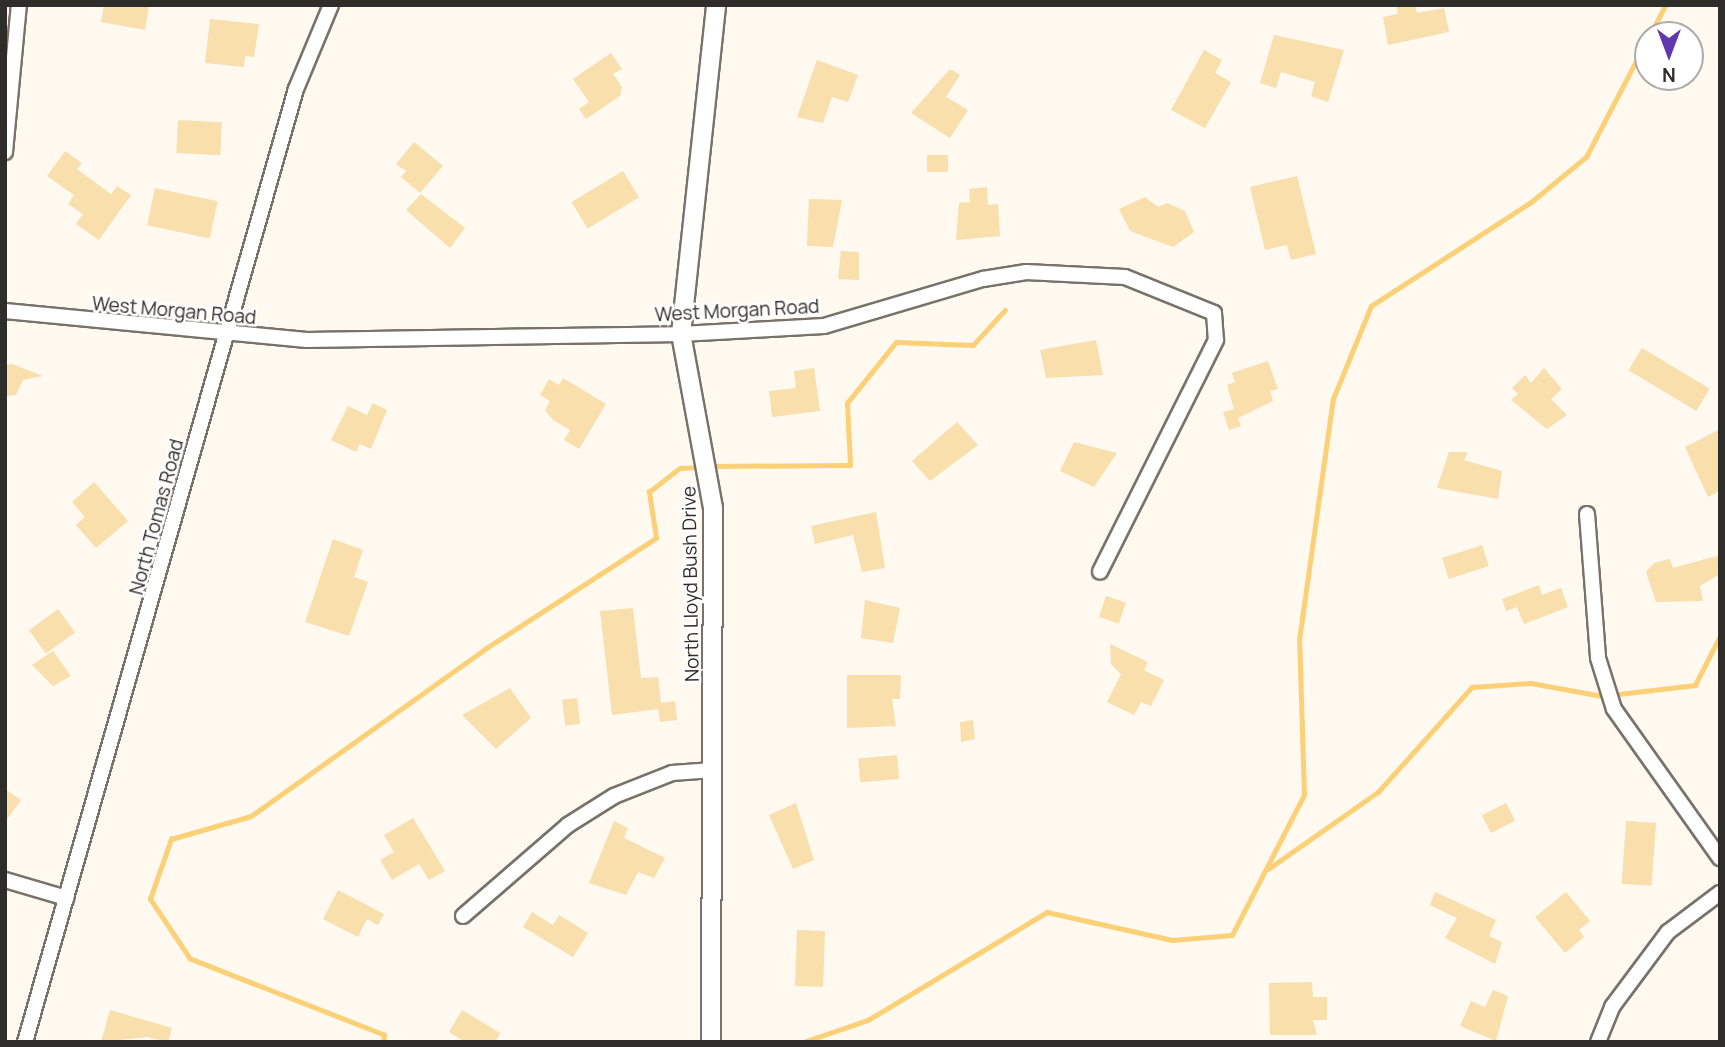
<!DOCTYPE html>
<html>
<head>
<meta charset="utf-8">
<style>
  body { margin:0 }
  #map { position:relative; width:1725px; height:1047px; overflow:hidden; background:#fff9ef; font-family:Manrope,sans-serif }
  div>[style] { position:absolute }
  .stream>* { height:4.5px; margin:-2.25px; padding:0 2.25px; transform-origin:2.25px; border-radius:2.25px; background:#fbd076 }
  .building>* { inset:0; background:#f8dfac; transform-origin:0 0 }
  .roads { filter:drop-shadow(2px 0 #78736a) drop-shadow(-2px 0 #78736a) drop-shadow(0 2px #78736a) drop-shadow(0 -2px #78736a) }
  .minor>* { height:14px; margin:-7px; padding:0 7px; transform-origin:7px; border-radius:7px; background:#fff }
  .tertiary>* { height:18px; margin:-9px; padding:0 9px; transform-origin:9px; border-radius:9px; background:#fff }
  span { translate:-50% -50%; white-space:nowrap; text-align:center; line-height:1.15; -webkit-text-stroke:5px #fff; paint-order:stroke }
  .street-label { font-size:19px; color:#2f2d29 }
  .frame { position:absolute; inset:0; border:7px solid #2f2d29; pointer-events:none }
  .north { position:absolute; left:1634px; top:21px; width:70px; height:70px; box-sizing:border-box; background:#fff; border:2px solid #acaba9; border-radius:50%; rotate:180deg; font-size:19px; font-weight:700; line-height:28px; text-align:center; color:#2f2d29 }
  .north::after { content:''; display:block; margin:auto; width:24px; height:32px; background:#6137af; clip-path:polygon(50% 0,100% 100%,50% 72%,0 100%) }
</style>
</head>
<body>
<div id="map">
  <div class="stream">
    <i style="left:1650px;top:35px;width:34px;rotate:-63deg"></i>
    <i style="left:709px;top:466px;width:141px;rotate:-0.4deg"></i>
    <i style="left:850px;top:465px;width:62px;rotate:-92.8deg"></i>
    <i style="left:847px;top:403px;width:78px;rotate:-51.2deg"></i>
    <i style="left:896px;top:342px;width:77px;rotate:2.2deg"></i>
    <i style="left:973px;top:345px;width:47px;rotate:-47.6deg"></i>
    <i style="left:1268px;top:869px;width:134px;rotate:-35deg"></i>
    <i style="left:1378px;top:792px;width:141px;rotate:-48.2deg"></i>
    <i style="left:1472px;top:687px;width:59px;rotate:-3.9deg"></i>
    <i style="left:1531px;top:683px;width:72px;rotate:10.4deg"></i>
    <i style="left:1602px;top:696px;width:94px;rotate:-6.7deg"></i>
    <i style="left:1695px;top:685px;width:55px;rotate:-63deg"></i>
    <i style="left:383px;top:1042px;width:7px;rotate:-82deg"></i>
    <i style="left:384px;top:1035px;width:208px;rotate:-158.6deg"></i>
    <i style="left:190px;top:959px;width:72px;rotate:-123.7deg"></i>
    <i style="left:150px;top:899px;width:64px;rotate:-70.7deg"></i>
    <i style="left:171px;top:839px;width:83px;rotate:-16deg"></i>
    <i style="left:251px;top:816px;width:287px;rotate:-35.5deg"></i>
    <i style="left:485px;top:649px;width:204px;rotate:-33deg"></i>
    <i style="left:656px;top:538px;width:47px;rotate:-98.7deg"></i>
    <i style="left:649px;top:492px;width:39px;rotate:-38deg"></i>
    <i style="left:680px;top:468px;width:21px;rotate:-3deg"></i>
    <i style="left:804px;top:1042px;width:68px;rotate:-19deg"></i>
    <i style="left:868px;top:1020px;width:209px;rotate:-31.1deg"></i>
    <i style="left:1047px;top:912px;width:128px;rotate:12.6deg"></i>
    <i style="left:1172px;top:940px;width:60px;rotate:-4.8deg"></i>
    <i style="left:1232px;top:935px;width:157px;rotate:-62.8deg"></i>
    <i style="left:1304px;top:795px;width:155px;rotate:-91.8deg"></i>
    <i style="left:1299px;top:640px;width:243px;rotate:-82deg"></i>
    <i style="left:1333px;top:399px;width:100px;rotate:-67.8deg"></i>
    <i style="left:1371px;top:306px;width:191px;rotate:-33deg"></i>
    <i style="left:1531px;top:202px;width:71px;rotate:-39.3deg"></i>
    <i style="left:1586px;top:157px;width:134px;rotate:-62.5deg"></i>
  </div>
  <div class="building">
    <i style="clip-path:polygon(104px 5px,149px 5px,145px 30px,101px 22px)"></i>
    <i style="clip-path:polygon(1396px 5px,1415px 5px,1417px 13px,1444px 8px,1449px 32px,1388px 45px,1383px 17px,1398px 14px)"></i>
    <i style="clip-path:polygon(210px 19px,259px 24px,254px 57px,245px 56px,244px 67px,205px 63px)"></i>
    <i style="clip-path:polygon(1274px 35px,1344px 50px,1328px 102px,1311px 96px,1315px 82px,1281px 72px,1276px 88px,1260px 83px)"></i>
    <i style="clip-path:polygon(1204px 50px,1222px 60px,1215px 73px,1231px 82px,1205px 128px,1171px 110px)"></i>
    <i style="clip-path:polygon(611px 53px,622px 69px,613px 74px,622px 87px,620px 96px,586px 119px,579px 109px,589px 102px,573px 79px)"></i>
    <i style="clip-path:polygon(817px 60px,858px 75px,848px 102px,832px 97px,823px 123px,797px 117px)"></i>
    <i style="clip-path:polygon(950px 69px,960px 75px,946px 97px,968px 110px,950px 138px,911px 113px)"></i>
    <i style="left:178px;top:120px;width:44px;height:33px;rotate:3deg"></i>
    <i style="clip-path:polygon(414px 142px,443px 166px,420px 193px,401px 177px,406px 171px,396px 164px)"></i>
    <i style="clip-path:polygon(65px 151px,82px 163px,77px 169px,111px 194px,117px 186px,131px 195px,99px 240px,76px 224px,83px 214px,68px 204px,74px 195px,47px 176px)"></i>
    <i style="left:927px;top:155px;width:21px;height:17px"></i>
    <i style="left:623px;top:171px;width:31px;height:60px;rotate:59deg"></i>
    <i style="clip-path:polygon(1297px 176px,1316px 254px,1291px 260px,1287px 245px,1265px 250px,1250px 187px)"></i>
    <i style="clip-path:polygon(987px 187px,988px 205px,998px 204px,1000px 236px,956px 240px,959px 203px,970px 202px,969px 189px)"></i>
    <i style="left:155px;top:188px;width:64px;height:38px;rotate:12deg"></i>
    <i style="clip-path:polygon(421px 194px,465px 228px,450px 248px,406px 210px)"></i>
    <i style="clip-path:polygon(1145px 197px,1158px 207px,1167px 203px,1185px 211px,1194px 232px,1173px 247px,1130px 231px,1119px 209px)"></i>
    <i style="clip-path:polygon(809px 199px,842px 200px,833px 247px,807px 246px)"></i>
    <i style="clip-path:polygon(841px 251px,859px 252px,859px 280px,838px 279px)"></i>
    <i style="clip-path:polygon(1096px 340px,1103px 375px,1046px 378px,1040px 350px)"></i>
    <i style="left:1642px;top:348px;width:79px;height:26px;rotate:31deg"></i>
    <i style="clip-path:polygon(1268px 361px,1278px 389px,1270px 391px,1273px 401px,1238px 418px,1241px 426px,1229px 430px,1223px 412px,1234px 409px,1227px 385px,1235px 382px,1232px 373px)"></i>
    <i style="clip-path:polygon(5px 365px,12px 364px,43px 376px,23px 380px,16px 395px,5px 396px)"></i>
    <i style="clip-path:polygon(814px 368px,820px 411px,772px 417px,769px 391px,796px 388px,794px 371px)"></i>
    <i style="clip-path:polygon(1544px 368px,1562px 389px,1551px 399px,1567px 415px,1547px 429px,1511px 400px,1518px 394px,1512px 388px,1525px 375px,1531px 383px)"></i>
    <i style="clip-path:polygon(563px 378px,606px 404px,579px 449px,564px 440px,570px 430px,553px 420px,545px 410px,550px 401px,540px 395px,549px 379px,559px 385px)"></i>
    <i style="clip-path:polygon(373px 403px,387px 410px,371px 449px,360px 444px,356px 452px,331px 440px,348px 406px,367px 415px)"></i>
    <i style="clip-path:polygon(957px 422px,978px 445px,930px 481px,912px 461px)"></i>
    <i style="clip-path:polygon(1720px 429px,1720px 491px,1708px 497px,1685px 447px)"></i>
    <i style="clip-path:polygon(1074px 442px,1117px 453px,1094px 487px,1060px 471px)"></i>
    <i style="clip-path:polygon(1449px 452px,1468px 452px,1464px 460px,1502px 471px,1498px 499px,1437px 488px)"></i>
    <i style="clip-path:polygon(94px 482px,128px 521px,96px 548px,76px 525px,85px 517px,72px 502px)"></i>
    <i style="clip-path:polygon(876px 512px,885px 568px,862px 572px,853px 535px,815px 544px,811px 526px)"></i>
    <i style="clip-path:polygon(333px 539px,363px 550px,354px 577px,368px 582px,349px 636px,305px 622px)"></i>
    <i style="left:1482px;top:545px;width:22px;height:42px;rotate:72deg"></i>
    <i style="clip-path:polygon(1720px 555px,1720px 574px,1700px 586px,1703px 601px,1656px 602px,1646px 572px,1654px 563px,1670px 559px,1673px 568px)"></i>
    <i style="clip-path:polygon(1539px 585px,1542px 595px,1561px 588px,1568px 607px,1524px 624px,1517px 607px,1506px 611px,1502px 599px)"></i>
    <i style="left:1106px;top:596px;width:21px;height:22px;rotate:19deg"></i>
    <i style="clip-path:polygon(865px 600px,900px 608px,893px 643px,861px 638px)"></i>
    <i style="clip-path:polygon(633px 608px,641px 678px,658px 677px,661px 703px,675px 701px,677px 720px,660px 722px,658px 709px,612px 715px,600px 611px)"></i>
    <i style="left:58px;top:609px;width:29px;height:36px;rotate:54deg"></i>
    <i style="clip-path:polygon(1110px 644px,1148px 662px,1144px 670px,1164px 680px,1151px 706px,1141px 702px,1134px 715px,1107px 702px,1121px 674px,1111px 664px)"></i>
    <i style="clip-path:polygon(53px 651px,71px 676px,53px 686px,32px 665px)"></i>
    <i style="clip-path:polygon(847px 675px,901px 675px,900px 699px,892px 699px,896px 726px,847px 728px)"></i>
    <i style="clip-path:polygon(510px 688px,531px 718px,496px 749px,462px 715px)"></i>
    <i style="left:577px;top:698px;width:26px;height:15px;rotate:83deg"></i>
    <i style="clip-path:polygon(973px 720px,975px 739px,961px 742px,960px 722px)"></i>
    <i style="left:897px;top:755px;width:24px;height:39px;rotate:85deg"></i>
    <i style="clip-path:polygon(5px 789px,21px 800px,5px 822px)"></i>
    <i style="clip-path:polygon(796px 803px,814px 860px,793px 869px,769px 815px)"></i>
    <i style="left:1506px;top:803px;width:20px;height:27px;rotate:63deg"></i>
    <i style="clip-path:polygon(413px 818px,445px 871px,429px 880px,419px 864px,392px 880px,380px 860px,394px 852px,384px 835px)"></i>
    <i style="clip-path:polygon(614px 821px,628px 828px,624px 838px,665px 858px,654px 878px,638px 872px,626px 895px,589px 883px)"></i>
    <i style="left:1656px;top:823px;width:63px;height:30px;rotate:94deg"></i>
    <i style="clip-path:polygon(338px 890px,384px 914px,378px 925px,367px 919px,358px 937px,323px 919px)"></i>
    <i style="clip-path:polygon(1435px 892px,1496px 920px,1489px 936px,1502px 942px,1495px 964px,1445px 938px,1457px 918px,1430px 905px)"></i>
    <i style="clip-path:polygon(1566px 892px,1590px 921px,1579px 930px,1584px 937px,1565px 953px,1535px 917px)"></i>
    <i style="clip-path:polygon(532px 912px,553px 925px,559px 915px,588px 933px,573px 957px,523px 927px)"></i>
    <i style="left:797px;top:930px;width:28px;height:56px;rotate:2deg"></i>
    <i style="clip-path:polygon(1312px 982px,1313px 997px,1327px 997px,1327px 1020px,1313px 1020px,1317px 1035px,1270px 1035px,1269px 983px)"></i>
    <i style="clip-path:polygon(1493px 990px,1508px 996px,1496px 1041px,1460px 1026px,1471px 1001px,1485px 1007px)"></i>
    <i style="clip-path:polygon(110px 1010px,172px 1028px,168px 1042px,147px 1037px,101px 1042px)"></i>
    <i style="clip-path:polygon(462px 1010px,500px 1033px,495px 1042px,465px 1042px,449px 1032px)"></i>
  </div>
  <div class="roads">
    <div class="minor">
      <i style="left:5px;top:152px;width:148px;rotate:-84.6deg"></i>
      <i style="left:5px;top:311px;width:303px;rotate:5.5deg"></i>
      <i style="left:307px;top:340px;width:374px;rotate:-0.9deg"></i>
      <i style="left:681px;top:334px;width:143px;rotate:-3.2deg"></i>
      <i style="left:824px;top:326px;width:166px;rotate:-16.5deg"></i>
      <i style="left:983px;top:279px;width:44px;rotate:-9.2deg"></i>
      <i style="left:1026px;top:272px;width:99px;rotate:2.9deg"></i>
      <i style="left:1125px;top:277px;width:96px;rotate:22deg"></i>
      <i style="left:1214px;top:313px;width:27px;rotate:86deg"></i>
      <i style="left:1216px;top:340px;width:259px;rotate:116.6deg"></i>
      <i style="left:1587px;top:514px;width:144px;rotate:85.6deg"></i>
      <i style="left:1598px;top:658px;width:53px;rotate:72.6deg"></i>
      <i style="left:1614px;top:709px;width:183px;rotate:54.6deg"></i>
      <i style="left:5px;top:880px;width:64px;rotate:16.4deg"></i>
      <i style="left:463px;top:916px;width:139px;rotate:-40.9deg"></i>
      <i style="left:568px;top:825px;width:54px;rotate:-32.2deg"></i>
      <i style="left:614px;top:796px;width:62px;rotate:-21.6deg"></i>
      <i style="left:672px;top:773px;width:41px;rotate:-4.2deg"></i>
      <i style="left:25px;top:1042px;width:991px;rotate:-74.13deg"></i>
      <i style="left:296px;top:89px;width:91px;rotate:-67.4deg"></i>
      <i style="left:1598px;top:1042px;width:38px;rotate:-68deg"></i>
      <i style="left:1612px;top:1007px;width:94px;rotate:-53.3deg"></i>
      <i style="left:1668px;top:932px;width:65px;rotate:-36.9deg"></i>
    </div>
    <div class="tertiary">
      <i style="left:711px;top:1042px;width:534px;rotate:-89.79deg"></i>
      <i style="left:713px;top:508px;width:177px;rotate:-100.4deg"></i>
      <i style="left:681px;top:334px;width:331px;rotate:-83.9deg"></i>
    </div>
  </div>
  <div class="street-label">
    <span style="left:174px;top:311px;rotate:5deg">West Morgan Road</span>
    <span style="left:737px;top:311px;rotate:-3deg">West Morgan Road</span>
    <span style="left:157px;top:517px;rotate:-75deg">North Tomas Road</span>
    <span style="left:691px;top:584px;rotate:-91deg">North Lloyd Bush Drive</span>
  </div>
  <div class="frame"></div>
  <div class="north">N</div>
</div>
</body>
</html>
